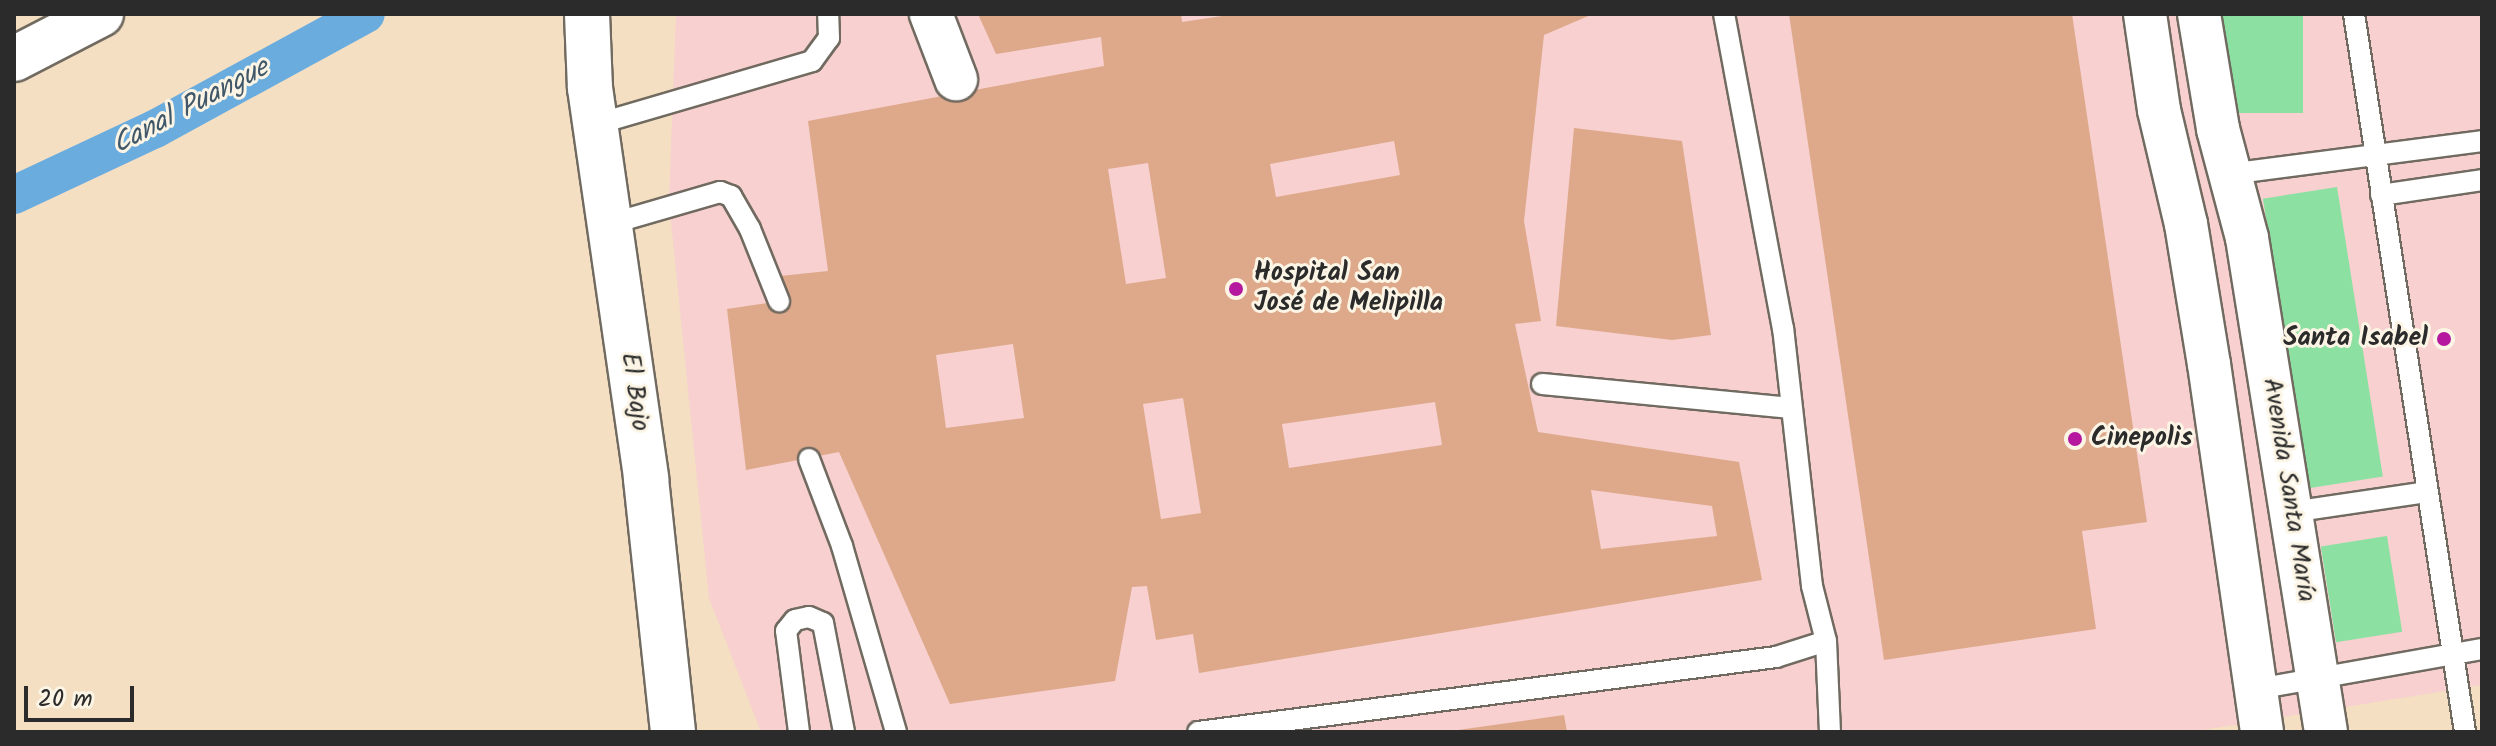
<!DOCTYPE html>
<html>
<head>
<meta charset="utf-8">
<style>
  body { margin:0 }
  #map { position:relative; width:2496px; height:746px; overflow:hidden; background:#f4dfc3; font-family:Kalam,sans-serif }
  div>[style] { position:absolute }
  .built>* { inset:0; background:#f7d0cf }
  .green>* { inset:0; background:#8ce0a2; transform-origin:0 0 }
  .canal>* { height:38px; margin:-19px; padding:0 19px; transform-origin:19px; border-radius:19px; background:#6bacdf }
  .building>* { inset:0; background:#dea88b }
  .roads { filter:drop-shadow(2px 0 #716a60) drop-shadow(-2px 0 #716a60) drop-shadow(0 2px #716a60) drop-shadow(0 -2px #716a60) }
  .lane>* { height:20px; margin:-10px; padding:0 10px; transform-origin:10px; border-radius:10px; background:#fff }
  .street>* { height:42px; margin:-21px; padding:0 21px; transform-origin:21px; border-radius:21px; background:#fff }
  .secondary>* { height:44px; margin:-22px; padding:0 22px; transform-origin:22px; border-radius:22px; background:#fff }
  .primary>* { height:44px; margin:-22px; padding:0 22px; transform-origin:22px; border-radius:22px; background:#fff }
  .dots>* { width:22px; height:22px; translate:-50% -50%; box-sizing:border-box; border:4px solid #fcf5e5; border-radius:50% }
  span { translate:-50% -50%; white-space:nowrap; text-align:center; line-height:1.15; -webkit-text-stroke:6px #fcf5e5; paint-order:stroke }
  .poi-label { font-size:26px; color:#2b2b2b; font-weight:700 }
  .left { translate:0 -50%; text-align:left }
  .right { translate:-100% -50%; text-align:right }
  .street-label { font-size:26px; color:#2b2b2b }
  .water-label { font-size:28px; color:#41586a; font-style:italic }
  .frame { position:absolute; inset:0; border:16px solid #2b2b2b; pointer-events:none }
  .scale { position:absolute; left:24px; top:686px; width:110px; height:36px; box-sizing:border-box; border:4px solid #2b2b2b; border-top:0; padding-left:10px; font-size:24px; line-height:28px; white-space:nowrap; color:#2b2b2b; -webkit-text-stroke:6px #fcf5e5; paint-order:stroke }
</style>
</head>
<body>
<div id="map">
  <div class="built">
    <i style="clip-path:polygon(676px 14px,2482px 14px,2482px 685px,2190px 732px,761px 732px,709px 598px,669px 202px)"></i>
  </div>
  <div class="green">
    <i style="left:2219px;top:14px;width:84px;height:99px"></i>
    <i style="left:2337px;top:187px;width:293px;height:75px;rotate:81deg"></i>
    <i style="left:2387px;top:536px;width:97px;height:67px;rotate:81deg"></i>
  </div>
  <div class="canal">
    <i style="left:14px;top:195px;width:156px;rotate:-25.1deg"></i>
    <i style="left:155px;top:129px;width:240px;rotate:-28.6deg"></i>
  </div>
  <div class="building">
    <i style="clip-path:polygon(evenodd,978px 14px,1181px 14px,1182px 22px,1236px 14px,1593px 14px,1544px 35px,1524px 221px,1541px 321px,1515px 324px,1538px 432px,1739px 462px,1762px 580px,1199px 673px,1193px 634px,1156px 640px,1147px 586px,1132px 587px,1115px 681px,950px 704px,839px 452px,746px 470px,727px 309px,780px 301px,780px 276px,828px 271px,808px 121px,1104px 66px,1101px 37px,996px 54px,978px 14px,1394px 141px,1400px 175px,1276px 197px,1270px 164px,1394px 141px,978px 14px,1148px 163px,1166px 278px,1126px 284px,1108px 169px,1148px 163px,978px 14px,1013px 344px,1024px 418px,946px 428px,936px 355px,1013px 344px,978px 14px,1183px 398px,1201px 513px,1161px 519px,1143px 404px,1183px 398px,978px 14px,1435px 402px,1442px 445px,1289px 468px,1282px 424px,1435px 402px,978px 14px,1591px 490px,1712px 506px,1717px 536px,1601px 549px,1591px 490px)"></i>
    <i style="clip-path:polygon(1789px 14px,2072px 14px,2147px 522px,2082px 531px,2096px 629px,1884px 660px)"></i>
    <i style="clip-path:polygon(1574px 128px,1682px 141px,1711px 335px,1672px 340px,1556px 326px)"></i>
    <i style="clip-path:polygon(1564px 715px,1567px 732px,1459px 732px,1458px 730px)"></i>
  </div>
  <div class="roads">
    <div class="lane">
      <i style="left:2354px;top:14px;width:727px;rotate:81.21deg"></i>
      <i style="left:597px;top:124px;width:224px;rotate:-16.3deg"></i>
      <i style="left:812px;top:61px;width:29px;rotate:-54deg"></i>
      <i style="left:829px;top:38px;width:24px;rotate:-92deg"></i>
      <i style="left:2229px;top:174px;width:255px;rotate:-7.4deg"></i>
      <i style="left:2381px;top:195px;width:102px;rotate:-8.4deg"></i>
      <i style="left:610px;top:224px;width:115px;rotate:-16.2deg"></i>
      <i style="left:720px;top:192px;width:12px;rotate:20deg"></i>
      <i style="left:731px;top:196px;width:38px;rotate:60deg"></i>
      <i style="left:750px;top:229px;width:78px;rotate:68.1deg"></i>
      <i style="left:1542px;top:384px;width:248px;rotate:5.5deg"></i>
      <i style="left:809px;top:459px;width:93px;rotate:69.2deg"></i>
      <i style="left:842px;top:546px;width:194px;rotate:73.8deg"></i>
      <i style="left:2292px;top:512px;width:136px;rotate:-8.4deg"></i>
      <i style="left:1826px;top:641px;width:91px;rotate:87.5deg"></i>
      <i style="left:2257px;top:689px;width:229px;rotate:-10.1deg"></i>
      <i style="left:799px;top:732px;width:102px;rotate:-97.3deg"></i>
      <i style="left:786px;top:631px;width:14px;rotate:-51deg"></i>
      <i style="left:795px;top:620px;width:14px;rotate:-12deg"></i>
      <i style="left:809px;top:617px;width:15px;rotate:23deg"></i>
      <i style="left:823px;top:623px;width:111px;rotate:79.1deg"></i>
      <i style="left:1198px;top:732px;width:583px;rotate:-7.39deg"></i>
      <i style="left:1776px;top:657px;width:52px;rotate:-17.7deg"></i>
      <i style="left:1826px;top:641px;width:57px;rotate:-104.3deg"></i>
      <i style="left:1812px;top:586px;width:259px;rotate:-96.4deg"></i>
      <i style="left:1783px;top:329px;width:320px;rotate:-100.6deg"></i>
    </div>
    <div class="street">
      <i style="left:931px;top:14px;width:70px;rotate:69deg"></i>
      <i style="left:2145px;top:14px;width:97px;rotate:81.7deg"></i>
      <i style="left:2159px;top:110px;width:117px;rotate:76.7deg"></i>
      <i style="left:2186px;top:224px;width:142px;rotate:80.7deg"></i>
      <i style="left:2209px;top:364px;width:372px;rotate:81.8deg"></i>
      <i style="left:2199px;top:14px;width:117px;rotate:80.6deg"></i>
      <i style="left:2218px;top:129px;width:113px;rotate:75.1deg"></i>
      <i style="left:2247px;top:238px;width:500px;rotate:80.91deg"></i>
    </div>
    <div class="secondary">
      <i style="left:587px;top:14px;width:74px;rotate:87.7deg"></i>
      <i style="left:590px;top:88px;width:395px;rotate:81.8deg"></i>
      <i style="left:646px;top:479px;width:254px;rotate:83.9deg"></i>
    </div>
    <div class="primary">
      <i style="left:14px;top:59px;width:98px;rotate:-27.3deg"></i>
    </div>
  </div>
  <div class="dots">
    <i style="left:1236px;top:289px;background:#b5179e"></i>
    <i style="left:2444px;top:339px;background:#b5179e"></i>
    <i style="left:2075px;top:439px;background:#b5179e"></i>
  </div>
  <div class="poi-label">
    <span class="left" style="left:1254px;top:289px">Hospital San<br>José de Melipilla</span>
    <span class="right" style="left:2428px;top:339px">Santa Isabel</span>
    <span class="left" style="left:2091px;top:439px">Cinepolis</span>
  </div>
  <div class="street-label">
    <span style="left:634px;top:392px;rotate:82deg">El Bajo</span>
    <span style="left:2288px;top:490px;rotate:81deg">Avenida Santa María</span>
  </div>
  <div class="water-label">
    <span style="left:191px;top:107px;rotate:-28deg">Canal Puangue</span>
  </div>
  <div class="frame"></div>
  <div class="scale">20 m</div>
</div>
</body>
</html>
